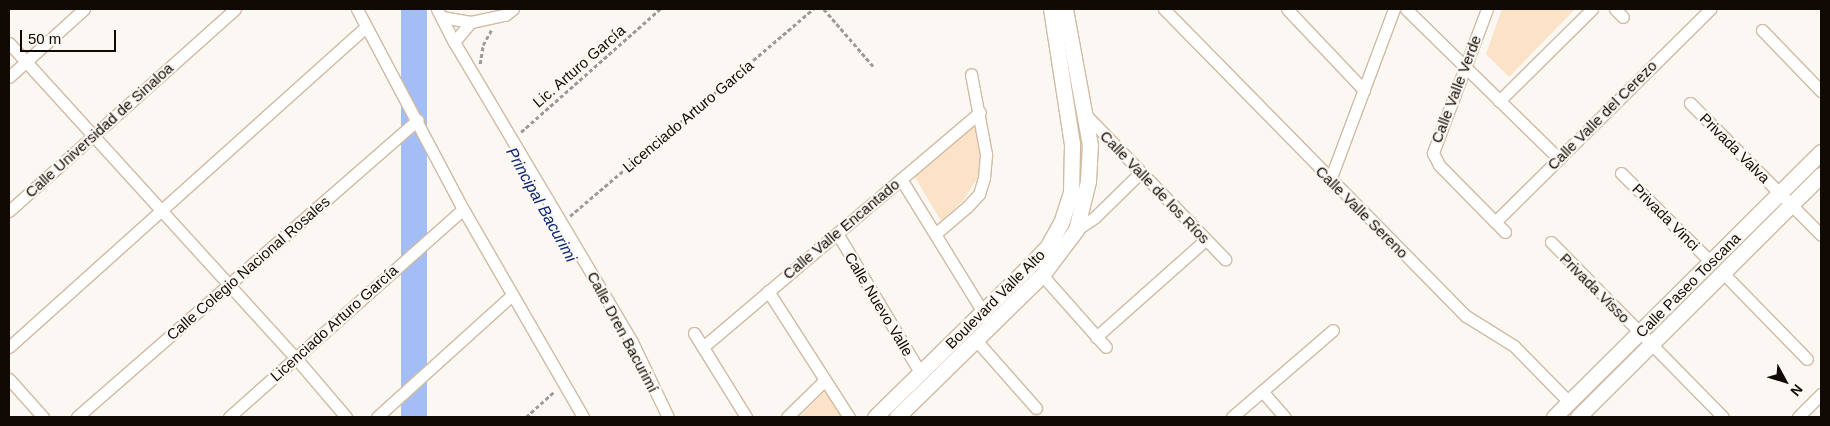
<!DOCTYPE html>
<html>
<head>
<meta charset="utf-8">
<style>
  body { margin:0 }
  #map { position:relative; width:1830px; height:426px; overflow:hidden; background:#fbf7f2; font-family:Arial,sans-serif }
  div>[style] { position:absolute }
  .green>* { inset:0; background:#fce2c7 }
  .water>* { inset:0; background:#a3bef7; transform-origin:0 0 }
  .path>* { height:2.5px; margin-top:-1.25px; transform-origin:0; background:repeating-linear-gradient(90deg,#9f9a95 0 4px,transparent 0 6.5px) }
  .roads { filter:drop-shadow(1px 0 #d0bba4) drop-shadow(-1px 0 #d0bba4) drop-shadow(0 1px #d0bba4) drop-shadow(0 -1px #d0bba4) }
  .minor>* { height:11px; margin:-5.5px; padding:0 5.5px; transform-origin:5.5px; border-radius:5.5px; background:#fff }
  .tertiary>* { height:15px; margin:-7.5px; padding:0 7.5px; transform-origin:7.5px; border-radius:7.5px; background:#fff }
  span { translate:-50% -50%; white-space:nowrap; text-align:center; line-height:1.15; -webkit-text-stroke:4.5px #fbf7f2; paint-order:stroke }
  .street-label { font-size:15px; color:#110a04 }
  .water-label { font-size:16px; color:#0c2776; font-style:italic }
  .frame { position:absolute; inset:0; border:10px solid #110a04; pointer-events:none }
  .north { position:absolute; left:1760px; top:356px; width:50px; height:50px; -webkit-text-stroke:4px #fbf7f2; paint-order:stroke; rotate:129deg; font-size:14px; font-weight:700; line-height:20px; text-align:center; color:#110a04 }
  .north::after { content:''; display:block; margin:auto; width:18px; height:22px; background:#110a04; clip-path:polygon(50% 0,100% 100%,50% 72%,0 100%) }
  .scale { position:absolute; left:20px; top:30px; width:96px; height:22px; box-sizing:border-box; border:2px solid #110a04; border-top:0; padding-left:6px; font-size:15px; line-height:18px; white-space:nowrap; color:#110a04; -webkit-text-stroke:4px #fbf7f2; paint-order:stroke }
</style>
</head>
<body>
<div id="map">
  <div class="green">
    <i style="clip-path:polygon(1502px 9px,1575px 9px,1509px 77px,1486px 54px)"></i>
    <i style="clip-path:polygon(977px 124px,982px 154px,977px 179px,963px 201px,941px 221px,915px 177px)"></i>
    <i style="clip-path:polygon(825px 391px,841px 417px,799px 417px)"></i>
  </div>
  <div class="water">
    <i style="left:401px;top:9px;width:26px;height:465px"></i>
  </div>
  <div class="path">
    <i style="left:824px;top:9px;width:78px;rotate:49.2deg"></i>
    <i style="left:480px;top:64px;width:19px;rotate:-81deg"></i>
    <i style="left:483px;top:45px;width:18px;rotate:-61deg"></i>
    <i style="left:521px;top:132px;width:186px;rotate:-41.5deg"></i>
    <i style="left:570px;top:216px;width:319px;rotate:-40.4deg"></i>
    <i style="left:526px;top:417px;width:38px;rotate:-42deg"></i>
  </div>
  <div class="roads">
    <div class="minor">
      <i style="left:357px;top:9px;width:226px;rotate:62.1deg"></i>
      <i style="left:463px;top:209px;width:240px;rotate:60deg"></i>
      <i style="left:437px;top:9px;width:37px;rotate:63deg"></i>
      <i style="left:454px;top:42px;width:349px;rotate:59.3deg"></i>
      <i style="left:632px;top:342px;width:83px;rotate:64.4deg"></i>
      <i style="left:1164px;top:9px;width:431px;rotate:45.5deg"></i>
      <i style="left:1466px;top:316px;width:57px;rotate:32deg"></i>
      <i style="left:1514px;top:346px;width:80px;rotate:45.5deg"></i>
      <i style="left:1287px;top:9px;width:112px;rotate:46.5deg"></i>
      <i style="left:1406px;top:9px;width:214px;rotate:44.4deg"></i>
      <i style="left:1487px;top:9px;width:154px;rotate:110.6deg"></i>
      <i style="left:1433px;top:153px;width:13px;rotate:63deg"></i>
      <i style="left:1439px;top:165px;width:94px;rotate:45.4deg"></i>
      <i style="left:1615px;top:9px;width:11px;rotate:45deg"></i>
      <i style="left:442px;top:17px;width:29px;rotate:10deg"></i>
      <i style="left:1762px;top:30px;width:85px;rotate:46deg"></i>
      <i style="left:454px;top:42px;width:26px;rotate:-50deg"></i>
      <i style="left:471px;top:22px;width:35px;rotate:-12deg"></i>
      <i style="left:505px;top:15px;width:10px;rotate:-37deg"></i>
      <i style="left:9px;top:43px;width:425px;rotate:47.7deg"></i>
      <i style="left:295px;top:357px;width:79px;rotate:49.6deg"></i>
      <i style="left:9px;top:77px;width:101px;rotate:-42.2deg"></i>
      <i style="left:1499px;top:101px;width:131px;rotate:-44.7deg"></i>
      <i style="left:1690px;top:103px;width:186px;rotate:45.2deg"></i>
      <i style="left:1085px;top:114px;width:202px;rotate:46deg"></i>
      <i style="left:1621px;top:173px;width:127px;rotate:44.7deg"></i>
      <i style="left:901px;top:179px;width:162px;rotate:58.4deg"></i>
      <i style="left:1330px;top:180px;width:183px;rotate:-69.5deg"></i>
      <i style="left:9px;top:211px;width:303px;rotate:-41.8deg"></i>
      <i style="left:1495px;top:222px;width:303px;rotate:-44.7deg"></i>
      <i style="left:1076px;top:230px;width:23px;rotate:-34deg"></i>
      <i style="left:1095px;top:217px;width:63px;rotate:-44.4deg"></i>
      <i style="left:837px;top:233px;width:164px;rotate:59.2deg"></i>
      <i style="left:935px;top:234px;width:42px;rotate:-40.2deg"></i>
      <i style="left:967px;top:207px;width:18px;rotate:-47deg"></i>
      <i style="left:979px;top:194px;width:17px;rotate:-73deg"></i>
      <i style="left:984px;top:178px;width:24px;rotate:-85deg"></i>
      <i style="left:986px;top:154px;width:81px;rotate:-100.6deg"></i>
      <i style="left:1551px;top:242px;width:245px;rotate:45.5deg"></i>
      <i style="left:1723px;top:273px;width:120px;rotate:45.7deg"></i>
      <i style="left:1042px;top:275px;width:96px;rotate:48.4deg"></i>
      <i style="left:768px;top:291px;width:150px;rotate:57.3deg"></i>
      <i style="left:694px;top:333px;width:99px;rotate:58.2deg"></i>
      <i style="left:1096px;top:337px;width:144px;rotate:-41.6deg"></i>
      <i style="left:975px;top:339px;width:92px;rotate:48.5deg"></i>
      <i style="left:9px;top:347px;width:479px;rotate:-41.9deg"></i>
      <i style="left:703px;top:347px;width:363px;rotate:-40.3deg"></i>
      <i style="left:9px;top:379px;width:51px;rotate:48.2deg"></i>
      <i style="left:1262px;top:391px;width:35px;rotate:49deg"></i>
      <i style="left:77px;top:417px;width:452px;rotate:-41.1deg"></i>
      <i style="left:229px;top:417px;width:313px;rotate:-41.6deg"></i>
      <i style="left:377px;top:417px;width:182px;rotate:-42.1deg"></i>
      <i style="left:787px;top:417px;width:53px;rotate:-44.2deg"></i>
      <i style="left:1232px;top:417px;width:133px;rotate:-40.7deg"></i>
      <i style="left:1798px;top:417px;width:33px;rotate:-45deg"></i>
    </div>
    <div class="tertiary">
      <i style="left:875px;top:417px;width:214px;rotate:-44.4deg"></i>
      <i style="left:1028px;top:267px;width:29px;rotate:-46deg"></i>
      <i style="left:1048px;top:246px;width:26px;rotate:-61deg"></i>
      <i style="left:1061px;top:223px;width:32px;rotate:-72deg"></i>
      <i style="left:1071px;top:193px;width:49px;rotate:-88.8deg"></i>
      <i style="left:1072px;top:144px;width:137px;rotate:-98.8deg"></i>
      <i style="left:897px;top:417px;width:203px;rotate:-44.4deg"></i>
      <i style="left:1042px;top:275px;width:56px;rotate:-52.9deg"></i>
      <i style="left:1076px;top:230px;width:50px;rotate:-76.2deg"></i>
      <i style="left:1088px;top:181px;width:36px;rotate:-87deg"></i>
      <i style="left:1090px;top:145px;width:138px;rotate:-100.4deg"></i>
      <i style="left:1554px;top:417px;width:376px;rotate:-44.8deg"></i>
      <i style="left:1578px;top:417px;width:343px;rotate:-44.9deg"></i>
    </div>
  </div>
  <div class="street-label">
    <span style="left:579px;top:66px;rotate:-41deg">Lic. Arturo García</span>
    <span style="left:1456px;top:89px;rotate:-69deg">Calle Valle Verde</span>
    <span style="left:1602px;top:115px;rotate:-45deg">Calle Valle del Cerezo</span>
    <span style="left:688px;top:116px;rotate:-40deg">Licenciado Arturo García</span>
    <span style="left:99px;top:130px;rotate:-42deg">Calle Universidad de Sinaloa</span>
    <span style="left:1735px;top:148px;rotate:45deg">Privada Valva</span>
    <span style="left:1155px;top:187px;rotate:46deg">Calle Valle de los Ríos</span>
    <span style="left:1362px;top:212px;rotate:45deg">Calle Valle Sereno</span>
    <span style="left:1666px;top:217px;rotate:45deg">Privada Vinci</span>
    <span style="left:841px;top:229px;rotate:-40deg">Calle Valle Encantado</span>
    <span style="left:248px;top:268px;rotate:-41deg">Calle Colegio Nacional Rosales</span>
    <span style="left:1688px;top:285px;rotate:-45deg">Calle Paseo Toscana</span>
    <span style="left:1595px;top:288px;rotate:45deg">Privada Visso</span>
    <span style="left:995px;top:299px;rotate:-45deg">Boulevard Valle Alto</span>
    <span style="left:879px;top:304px;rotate:59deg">Calle Nuevo Valle</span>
    <span style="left:334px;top:323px;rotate:-42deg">Licenciado Arturo García</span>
    <span style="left:623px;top:332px;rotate:62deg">Calle Dren Bacurimí</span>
  </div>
  <div class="water-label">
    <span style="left:541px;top:205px;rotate:61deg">Principal Bacurimi</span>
  </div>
  <div class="frame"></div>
  <div class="north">N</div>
  <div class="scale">50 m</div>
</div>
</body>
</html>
